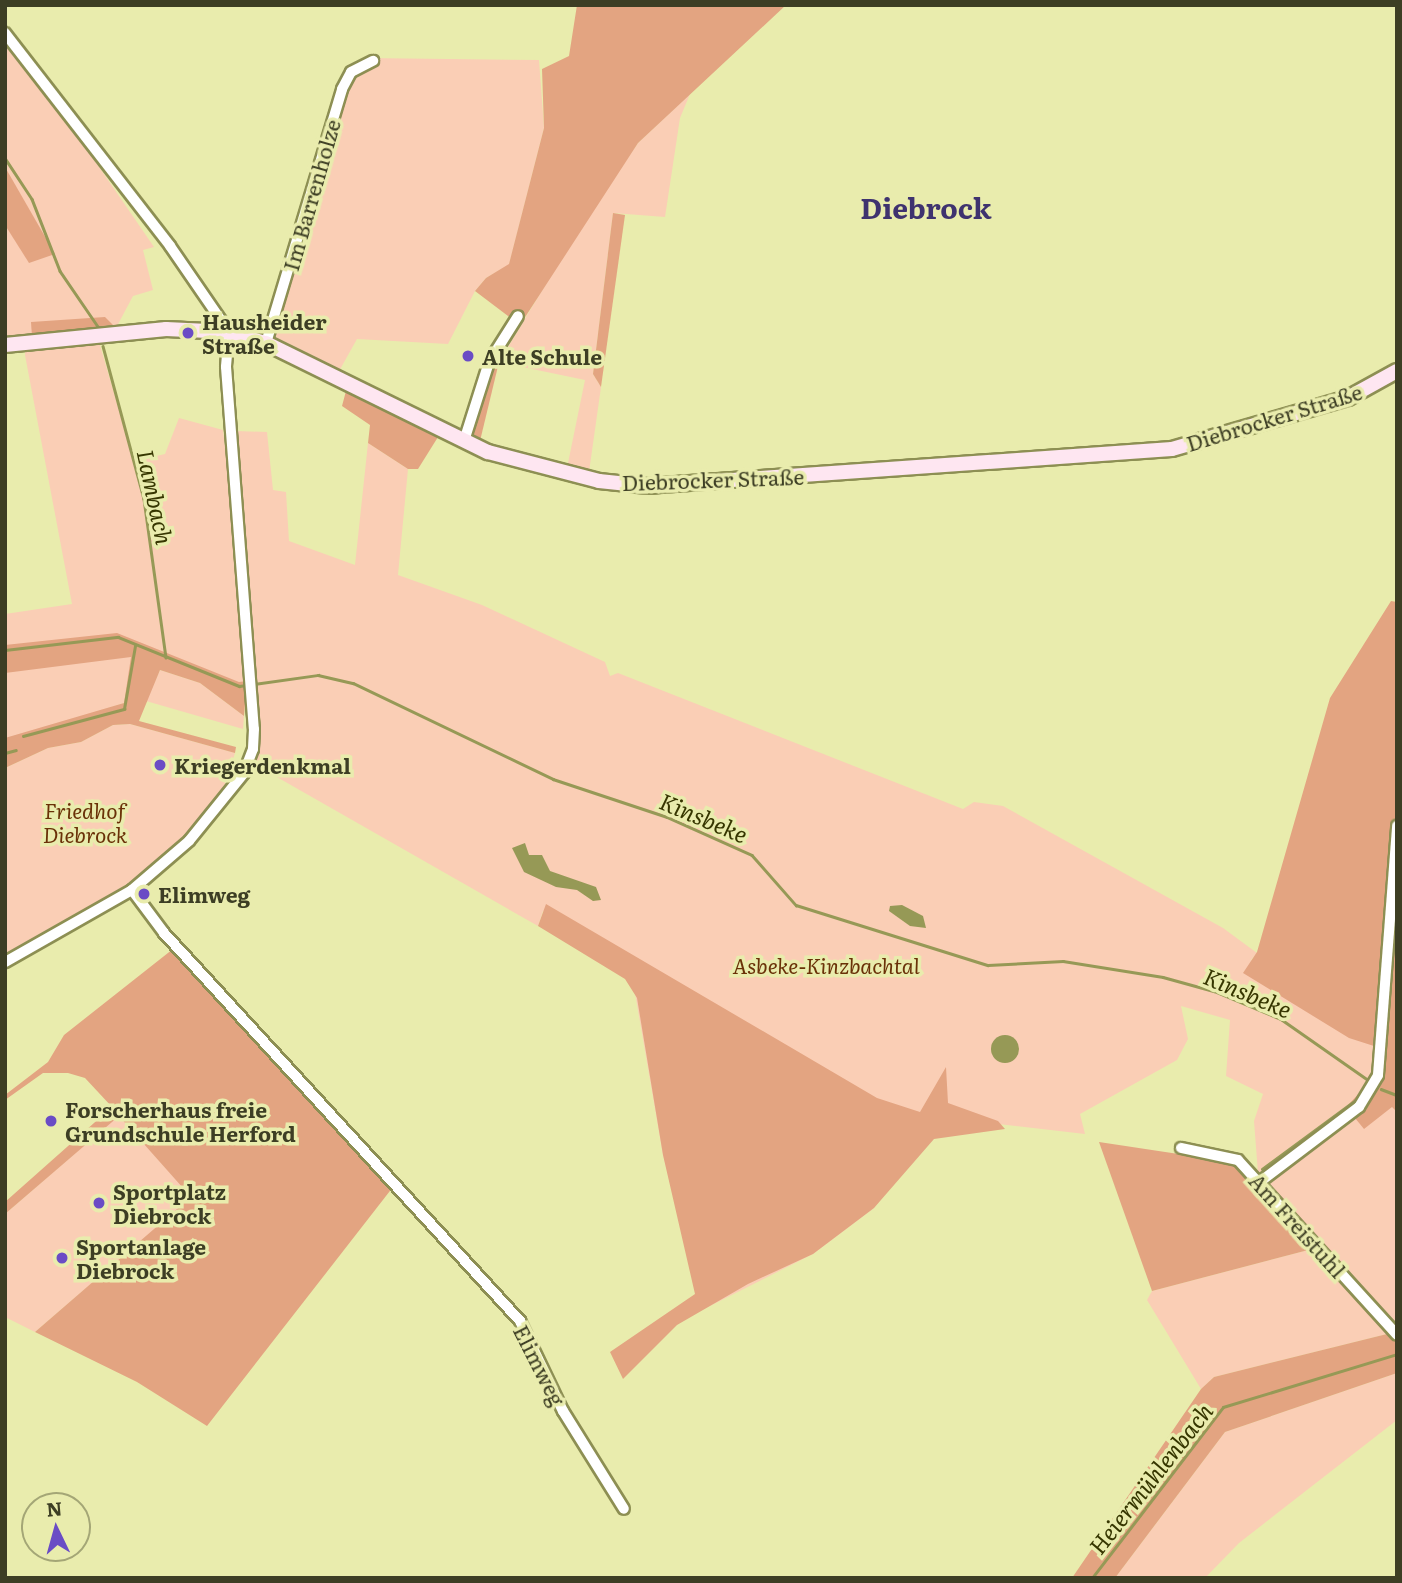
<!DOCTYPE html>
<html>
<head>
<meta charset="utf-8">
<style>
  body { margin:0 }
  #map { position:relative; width:1402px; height:1583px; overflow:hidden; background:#e9ecad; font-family:Literata,serif }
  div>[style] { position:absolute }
  .green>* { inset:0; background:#faceb5 }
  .forest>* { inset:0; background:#e3a481 }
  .water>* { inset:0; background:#969956 }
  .round { border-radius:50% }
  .stream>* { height:2.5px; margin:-1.25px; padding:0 1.25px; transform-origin:1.25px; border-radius:1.25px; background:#969956 }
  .roads { filter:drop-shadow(2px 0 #8d8f53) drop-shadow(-2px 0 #8d8f53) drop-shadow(0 2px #8d8f53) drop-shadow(0 -2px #8d8f53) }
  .street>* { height:10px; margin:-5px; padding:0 5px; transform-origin:5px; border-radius:5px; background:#fff }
  .secondary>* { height:14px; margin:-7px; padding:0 7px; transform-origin:7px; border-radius:7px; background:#fee6f1 }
  .dots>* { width:19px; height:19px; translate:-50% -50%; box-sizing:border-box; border:4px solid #e9ecad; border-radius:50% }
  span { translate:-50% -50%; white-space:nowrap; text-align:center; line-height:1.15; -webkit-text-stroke:7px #e9ecad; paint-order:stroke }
  .street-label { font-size:21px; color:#3d3e24 }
  .poi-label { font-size:21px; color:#3d3e24; font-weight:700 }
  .left { translate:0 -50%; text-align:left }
  .park-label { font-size:21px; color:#6a3108; font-style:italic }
  .water-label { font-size:23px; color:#363600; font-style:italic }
  .district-label { font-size:28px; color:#3f336f; font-weight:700 }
  .frame { position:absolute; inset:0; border:7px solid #3d3e24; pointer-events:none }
  .north { position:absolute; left:21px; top:1492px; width:70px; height:70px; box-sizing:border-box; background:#e9ecad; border:2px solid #a4a676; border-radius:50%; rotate:355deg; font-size:19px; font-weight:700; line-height:28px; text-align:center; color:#3d3e24 }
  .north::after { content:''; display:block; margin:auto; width:24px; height:32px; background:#6a4cc5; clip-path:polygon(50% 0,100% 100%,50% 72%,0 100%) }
</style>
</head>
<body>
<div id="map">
  <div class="green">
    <i style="clip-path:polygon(5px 43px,84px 145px,154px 247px,143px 250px,153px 290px,133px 296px,116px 328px,92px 318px,134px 461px,165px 454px,179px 418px,223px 430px,229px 478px,244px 530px,236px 431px,267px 432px,273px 490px,286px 492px,289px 541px,355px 565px,368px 443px,408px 469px,398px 575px,482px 605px,605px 662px,610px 676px,618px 673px,963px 809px,974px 802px,1003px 806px,1223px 928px,1257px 953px,1251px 960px,1397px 1044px,1397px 1333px,1272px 1190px,1264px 1170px,1258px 1173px,1254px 1121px,1263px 1094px,1226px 1076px,1230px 1020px,1181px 1006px,1188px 1039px,1177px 1060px,1080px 1114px,1085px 1134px,945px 1118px,874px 1208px,813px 1254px,702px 1310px,663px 1155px,629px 958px,543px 911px,538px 926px,254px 764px,259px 752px,257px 684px,239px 687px,132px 657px,124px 703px,5px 742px,5px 614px,72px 604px,25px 355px,26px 338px,5px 339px)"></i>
    <i style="clip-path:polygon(364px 58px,539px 60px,544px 128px,509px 265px,486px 278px,475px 291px,448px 344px,357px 339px,338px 373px,281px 344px,263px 330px,345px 68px)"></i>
    <i style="clip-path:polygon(690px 94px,680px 118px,665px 217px,613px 213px,593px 374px,601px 387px,589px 472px,567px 468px,585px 380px,499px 362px,579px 229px,638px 143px)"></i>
    <i style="clip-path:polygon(160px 670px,200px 683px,244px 716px,243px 729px,146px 701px)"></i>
    <i style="clip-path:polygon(130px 724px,235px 753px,221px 796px,155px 869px,125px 892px,5px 954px,5px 768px,48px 748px,81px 742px,113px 725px)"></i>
    <i style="clip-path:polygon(119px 1115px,192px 1197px,35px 1332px,5px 1317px,5px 1214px)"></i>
    <i style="clip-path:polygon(1312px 1249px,1391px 1333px,1214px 1377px,1201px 1389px,1147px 1300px,1152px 1291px)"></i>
    <i style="clip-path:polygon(1397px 1373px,1397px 1420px,1239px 1543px,1205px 1578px,1115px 1578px,1225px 1432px)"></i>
  </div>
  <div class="forest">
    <i style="clip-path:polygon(577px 5px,786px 5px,638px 143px,520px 325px,475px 291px,486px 278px,509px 264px,544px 128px,542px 69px,569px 56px)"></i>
    <i style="clip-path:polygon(5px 167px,55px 254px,29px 263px,5px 225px)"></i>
    <i style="clip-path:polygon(613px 213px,625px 215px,601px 387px,593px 374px)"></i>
    <i style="clip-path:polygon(105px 317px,116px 328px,32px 337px,31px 322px)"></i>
    <i style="clip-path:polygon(496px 358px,499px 362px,480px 441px,470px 438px)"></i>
    <i style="clip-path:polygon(346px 391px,438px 437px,418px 469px,408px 469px,368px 443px,370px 425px,342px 406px)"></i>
    <i style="clip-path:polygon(1391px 601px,1397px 602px,1397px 1112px,1392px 1107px,1364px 1129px,1346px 1107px,1373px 1079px,1377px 1047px,1349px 1038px,1243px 973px,1257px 952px,1330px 698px)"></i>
    <i style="clip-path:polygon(117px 633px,239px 682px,247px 681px,244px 716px,200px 683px,160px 670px,139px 721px,236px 747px,235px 753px,130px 724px,113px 725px,81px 742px,48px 748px,5px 768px,5px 738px,124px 703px,131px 657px,5px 673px,5px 645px)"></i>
    <i style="clip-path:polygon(546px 904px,877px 1098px,920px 1112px,946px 1067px,948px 1103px,998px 1121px,1005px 1129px,934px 1139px,874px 1208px,813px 1254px,748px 1284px,677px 1325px,623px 1379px,610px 1352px,695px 1294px,663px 1155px,637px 998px,625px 979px,538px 926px)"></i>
    <i style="clip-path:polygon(173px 949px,393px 1187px,207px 1426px,137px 1382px,35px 1332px,191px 1197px,119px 1116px,5px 1214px,5px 1202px,112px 1107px,85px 1078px,68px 1073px,43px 1073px,5px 1100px,5px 1095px,48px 1062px,64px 1035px)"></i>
    <i style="clip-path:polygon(1099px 1142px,1238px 1163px,1312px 1249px,1152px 1291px)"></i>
    <i style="clip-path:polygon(1391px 1333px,1397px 1341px,1397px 1373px,1225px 1432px,1115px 1578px,1072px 1578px,1201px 1389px,1214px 1377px)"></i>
  </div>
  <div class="water">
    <i style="clip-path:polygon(525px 843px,529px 855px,542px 855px,550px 871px,596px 887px,601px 900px,593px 901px,577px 890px,556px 887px,524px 872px,512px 848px)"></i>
    <i style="clip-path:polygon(902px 905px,923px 916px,926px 928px,910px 926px,889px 911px,890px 906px)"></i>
    <i class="round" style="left:991px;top:1035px;width:28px;height:28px"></i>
  </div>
  <div class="stream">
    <i style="left:5px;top:158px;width:49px;rotate:56.6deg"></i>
    <i style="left:32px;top:199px;width:77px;rotate:68.7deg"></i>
    <i style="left:60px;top:271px;width:69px;rotate:55.6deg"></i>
    <i style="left:103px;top:346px;width:158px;rotate:75deg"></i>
    <i style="left:144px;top:499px;width:160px;rotate:82.1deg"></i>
    <i style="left:5px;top:650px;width:114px;rotate:-6.6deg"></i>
    <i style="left:118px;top:637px;width:131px;rotate:22deg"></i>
    <i style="left:239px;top:686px;width:8px;rotate:-7deg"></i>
    <i style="left:254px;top:684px;width:65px;rotate:-8deg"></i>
    <i style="left:318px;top:675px;width:36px;rotate:13deg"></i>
    <i style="left:353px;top:683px;width:222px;rotate:25.6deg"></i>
    <i style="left:553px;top:779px;width:120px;rotate:18.4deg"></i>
    <i style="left:667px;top:817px;width:93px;rotate:24.1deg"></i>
    <i style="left:752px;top:855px;width:67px;rotate:48.7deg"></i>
    <i style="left:796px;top:905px;width:201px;rotate:17.4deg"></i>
    <i style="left:988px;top:965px;width:75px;rotate:-3.1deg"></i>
    <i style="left:1063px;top:961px;width:101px;rotate:9.1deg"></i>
    <i style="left:1163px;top:977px;width:53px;rotate:15.4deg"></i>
    <i style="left:1214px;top:991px;width:73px;rotate:22.7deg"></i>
    <i style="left:1281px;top:1019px;width:106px;rotate:35deg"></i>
    <i style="left:23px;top:736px;width:105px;rotate:-15deg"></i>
    <i style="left:124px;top:709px;width:64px;rotate:-80.1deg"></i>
    <i style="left:5px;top:753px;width:11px;rotate:-15deg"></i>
    <i style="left:1381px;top:1089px;width:17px;rotate:21deg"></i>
    <i style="left:1262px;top:1169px;width:123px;rotate:-36.4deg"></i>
    <i style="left:1092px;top:1578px;width:215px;rotate:-52.5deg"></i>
    <i style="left:1223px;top:1407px;width:182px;rotate:-16.9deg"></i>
  </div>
  <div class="roads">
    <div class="street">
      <i style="left:5px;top:33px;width:269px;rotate:52.2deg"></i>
      <i style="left:170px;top:246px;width:104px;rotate:55.5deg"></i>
      <i style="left:229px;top:332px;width:35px;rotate:95deg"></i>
      <i style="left:226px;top:367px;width:363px;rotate:85.6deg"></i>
      <i style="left:254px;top:729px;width:20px;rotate:93deg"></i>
      <i style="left:253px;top:749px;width:26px;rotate:111deg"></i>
      <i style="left:244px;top:773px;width:87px;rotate:129deg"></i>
      <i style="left:189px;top:841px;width:75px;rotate:139.3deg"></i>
      <i style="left:132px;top:890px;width:146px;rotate:150.4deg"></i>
      <i style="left:266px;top:343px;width:265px;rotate:-73.3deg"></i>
      <i style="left:342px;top:89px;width:19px;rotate:-62deg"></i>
      <i style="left:351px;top:72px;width:25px;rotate:-27deg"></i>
      <i style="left:464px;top:441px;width:83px;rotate:-72.4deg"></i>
      <i style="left:489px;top:362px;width:54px;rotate:-57.8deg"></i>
      <i style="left:132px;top:890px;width:54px;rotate:53.3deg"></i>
      <i style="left:164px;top:933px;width:527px;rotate:47.46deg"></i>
      <i style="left:520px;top:1321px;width:100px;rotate:64.5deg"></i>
      <i style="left:563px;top:1411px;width:115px;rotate:58.1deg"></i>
      <i style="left:1181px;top:1148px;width:58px;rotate:11.9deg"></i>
      <i style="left:1238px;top:1160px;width:236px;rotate:47.7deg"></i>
      <i style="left:1261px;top:1181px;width:123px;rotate:-37.1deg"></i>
      <i style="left:1359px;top:1107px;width:37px;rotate:-59deg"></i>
      <i style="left:1378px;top:1075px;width:250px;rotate:-85.6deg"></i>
    </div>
    <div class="secondary">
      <i style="left:5px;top:345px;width:162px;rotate:-5.7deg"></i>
      <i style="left:166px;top:329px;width:63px;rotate:2.7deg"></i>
      <i style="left:229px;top:332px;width:39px;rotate:17deg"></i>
      <i style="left:266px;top:343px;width:247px;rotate:26.2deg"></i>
      <i style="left:488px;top:452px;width:115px;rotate:14.6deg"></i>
      <i style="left:599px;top:481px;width:48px;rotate:5.9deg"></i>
      <i style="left:647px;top:486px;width:526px;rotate:-4.03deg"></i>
      <i style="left:1172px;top:449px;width:183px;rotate:-16.2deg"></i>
      <i style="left:1348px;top:398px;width:56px;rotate:-28.9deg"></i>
    </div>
  </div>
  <div class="dots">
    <i style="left:188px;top:333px;background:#6a4cc5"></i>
    <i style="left:468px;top:356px;background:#6a4cc5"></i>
    <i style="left:160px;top:765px;background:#6a4cc5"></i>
    <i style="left:144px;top:894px;background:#6a4cc5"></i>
    <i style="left:51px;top:1121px;background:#6a4cc5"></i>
    <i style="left:99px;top:1203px;background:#6a4cc5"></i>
    <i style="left:62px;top:1258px;background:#6a4cc5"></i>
  </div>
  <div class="street-label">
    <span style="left:311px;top:195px;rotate:-74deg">Im Barrenholze</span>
    <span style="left:1274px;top:417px;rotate:-17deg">Diebrocker Straße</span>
    <span style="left:713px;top:479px;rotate:-2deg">Diebrocker Straße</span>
    <span style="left:1298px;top:1225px;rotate:48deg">Am Freistuhl</span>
    <span style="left:540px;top:1365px;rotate:63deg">Elimweg</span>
  </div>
  <div class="poi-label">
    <span class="left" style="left:202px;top:333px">Hausheider<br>Straße</span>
    <span class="left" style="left:482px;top:356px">Alte Schule</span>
    <span class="left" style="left:174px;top:765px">Kriegerdenkmal</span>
    <span class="left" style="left:158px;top:894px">Elimweg</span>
    <span class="left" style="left:65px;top:1121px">Forscherhaus freie<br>Grundschule Herford</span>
    <span class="left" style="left:113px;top:1203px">Sportplatz<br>Diebrock</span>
    <span class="left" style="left:76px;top:1258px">Sportanlage<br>Diebrock</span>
  </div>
  <div class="park-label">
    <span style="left:85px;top:822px">Friedhof<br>Diebrock</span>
    <span style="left:826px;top:965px">Asbeke-Kinzbachtal</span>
  </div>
  <div class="water-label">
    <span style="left:156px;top:497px;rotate:78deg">Lambach</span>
    <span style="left:704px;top:817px;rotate:23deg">Kinsbeke</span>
    <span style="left:1248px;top:992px;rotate:23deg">Kinsbeke</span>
    <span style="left:1150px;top:1478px;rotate:-52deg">Heiermühlenbach</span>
  </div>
  <div class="district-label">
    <span style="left:926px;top:207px">Diebrock</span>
  </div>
  <div class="frame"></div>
  <div class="north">N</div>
</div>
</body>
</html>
